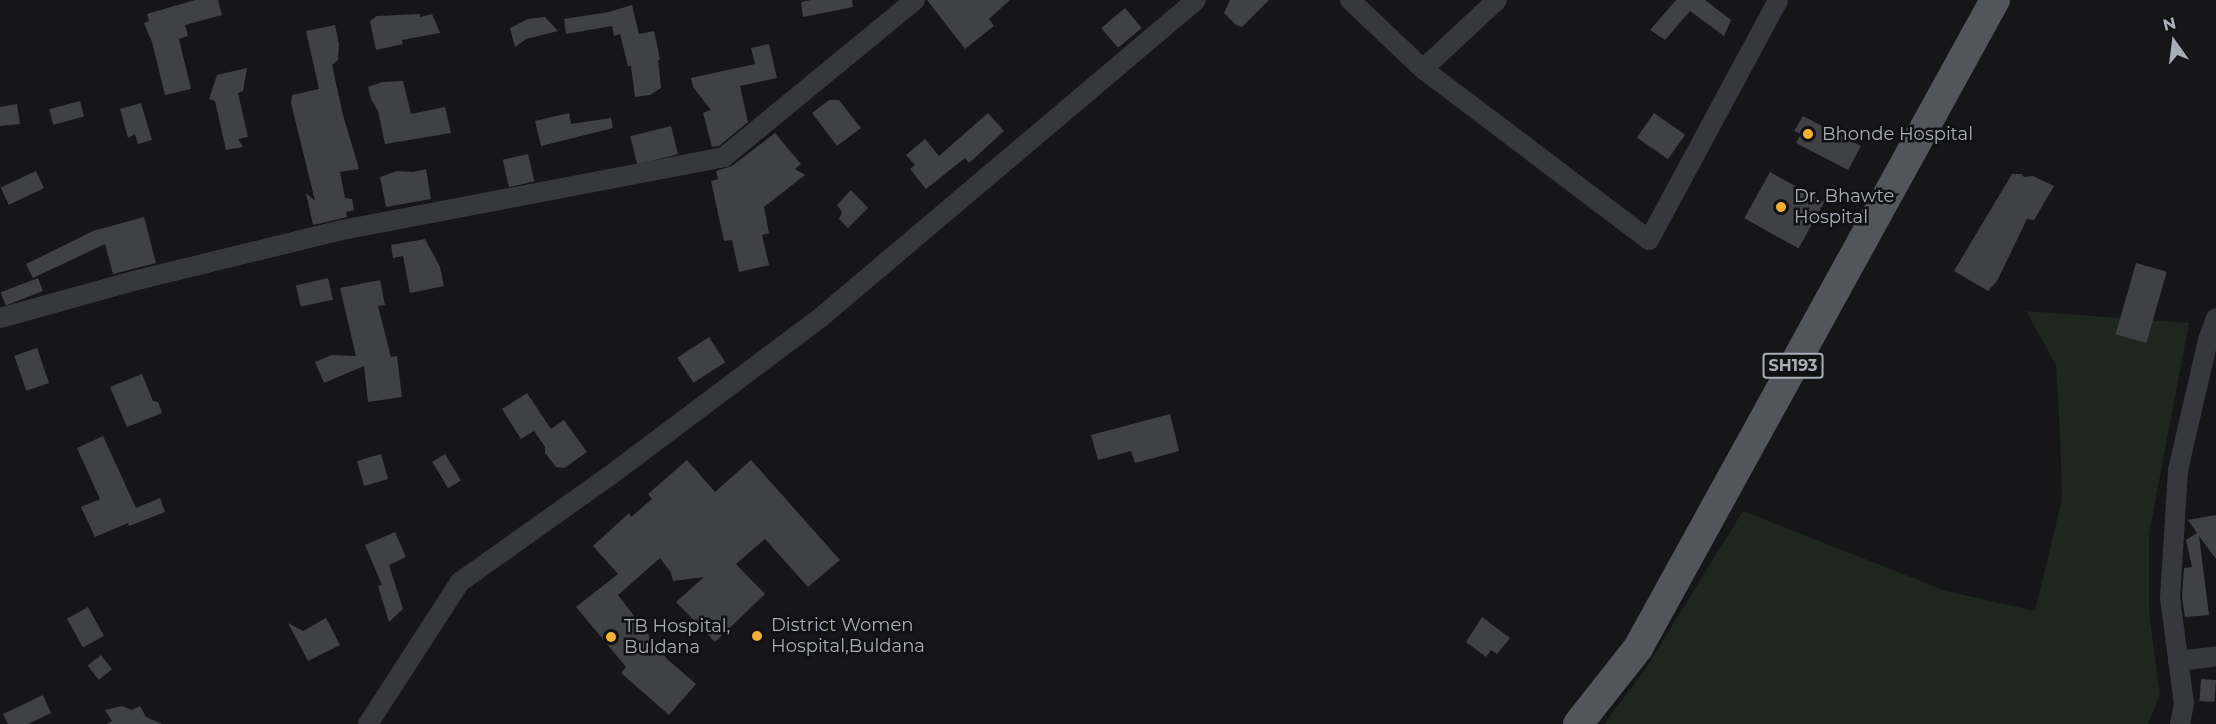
<!DOCTYPE html>
<html>
<head>
<meta charset="utf-8">
<style>
  body { margin:0 }
  #map { position:relative; width:2216px; height:724px; overflow:hidden; background:#161618; font-family:Montserrat,sans-serif }
  div>[style] { position:absolute }
  .green>* { inset:0; background:#1e261f }
  .building>* { inset:0; background:#404145; transform-origin:0 0 }
  .minor>* { height:20px; margin:-10px; padding:0 10px; transform-origin:10px; border-radius:10px; background:#37383d }
  .primary>* { height:30px; margin:-15px; padding:0 15px; transform-origin:15px; border-radius:15px; background:#53555c }
  .dots>* { width:16px; height:16px; translate:-50% -50%; box-sizing:border-box; border:3px solid #111113; border-radius:50% }
  span { translate:-50% -50%; white-space:nowrap; text-align:center; line-height:1.15; -webkit-text-stroke:5px #111113; paint-order:stroke }
  .shield-label span { padding:2px 4px; background:#111113; border:2px solid; border-radius:4px; -webkit-text-stroke-width:0 }
  .shield-label { font-size:16px; color:#a8adb8; font-weight:700 }
  .poi-label { font-size:18px; color:#a8adb8 }
  .left { translate:0 -50%; text-align:left }
  .north { position:absolute; left:2144px; top:12px; width:60px; height:60px; -webkit-text-stroke:4px #111113; paint-order:stroke; rotate:346deg; font-size:16px; font-weight:700; line-height:24px; text-align:center; color:#a8adb8 }
  .north::after { content:''; display:block; margin:auto; width:21px; height:27px; background:#a8adb8; clip-path:polygon(50% 0,100% 100%,50% 72%,0 100%) }
</style>
</head>
<body>
<div id="map">
  <div class="green">
    <i style="clip-path:polygon(2026px 311px,2189px 323px,2149px 534px,2149px 612px,2160px 695px,2148px 724px,1604px 724px,1644px 671px,1743px 511px,1946px 591px,2035px 611px,2062px 499px,2060px 433px,2056px 365px)"></i>
  </div>
  <div class="building">
    <i style="clip-path:polygon(195px 0,218px 0,222px 15px,185px 25px,188px 36px,179px 39px,191px 89px,165px 95px,152px 42px,144px 23px,149px 21px,147px 14px)"></i>
    <i style="clip-path:polygon(811px 0,852px 0,853px 7px,803px 17px,801px 2px)"></i>
    <i style="clip-path:polygon(927px 0,1010px 0,989px 19px,994px 26px,965px 49px)"></i>
    <i style="clip-path:polygon(1230px 0,1269px 0,1242px 27px,1236px 25px,1224px 13px)"></i>
    <i style="clip-path:polygon(1676px 0,1705px 0,1731px 20px,1724px 36px,1690px 11px,1665px 40px,1650px 30px)"></i>
    <i style="clip-path:polygon(632px 5px,639px 34px,654px 31px,660px 59px,658px 60px,661px 88px,650px 95px,635px 97px,631px 66px,628px 66px,620px 34px,614px 36px,612px 26px,566px 34px,564px 19px,609px 12px)"></i>
    <i style="left:1125px;top:8px;width:26px;height:31px;rotate:50deg"></i>
    <i style="clip-path:polygon(420px 14px,420px 17px,432px 14px,440px 33px,402px 40px,403px 44px,376px 50px,370px 21px,377px 16px)"></i>
    <i style="clip-path:polygon(545px 17px,558px 31px,526px 39px,515px 47px,510px 28px,528px 19px)"></i>
    <i style="clip-path:polygon(335px 25px,339px 44px,338px 60px,332px 65px,343px 115px,359px 169px,340px 172px,345px 198px,352px 199px,354px 210px,346px 212px,347px 217px,313px 225px,306px 193px,315px 201px,291px 103px,292px 95px,319px 89px,306px 31px)"></i>
    <i style="clip-path:polygon(769px 44px,777px 78px,740px 86px,748px 122px,719px 146px,712px 147px,703px 113px,711px 110px,693px 87px,691px 78px,755px 64px,751px 48px)"></i>
    <i style="clip-path:polygon(247px 68px,243px 91px,238px 93px,248px 137px,238px 139px,243px 147px,226px 150px,215px 101px,209px 99px,217px 75px)"></i>
    <i style="clip-path:polygon(403px 81px,411px 114px,445px 107px,451px 133px,385px 144px,378px 111px,371px 99px,368px 87px,382px 82px)"></i>
    <i style="clip-path:polygon(829px 100px,839px 100px,861px 128px,837px 146px,812px 113px)"></i>
    <i style="left:80px;top:101px;width:16px;height:32px;rotate:75deg"></i>
    <i style="clip-path:polygon(141px 103px,152px 140px,138px 144px,135px 134px,128px 138px,120px 109px)"></i>
    <i style="clip-path:polygon(17px 104px,20px 124px,0 126px,0 107px)"></i>
    <i style="clip-path:polygon(569px 113px,571px 124px,611px 118px,613px 128px,541px 146px,535px 121px)"></i>
    <i style="clip-path:polygon(988px 113px,1004px 131px,969px 163px,965px 158px,926px 189px,910px 169px,915px 165px,906px 155px,925px 139px,939px 156px)"></i>
    <i style="left:1654px;top:113px;width:38px;height:30px;rotate:35deg"></i>
    <i style="clip-path:polygon(1803px 116px,1861px 146px,1848px 170px,1796px 143px,1801px 134px,1794px 131px)"></i>
    <i style="left:671px;top:126px;width:29px;height:42px;rotate:76deg"></i>
    <i style="clip-path:polygon(775px 133px,801px 164px,795px 169px,805px 175px,764px 207px,769px 233px,762px 235px,769px 265px,739px 272px,732px 240px,724px 241px,711px 181px,718px 179px,716px 171px,732px 166px)"></i>
    <i style="left:528px;top:154px;width:28px;height:26px;rotate:77deg"></i>
    <i style="clip-path:polygon(426px 169px,431px 199px,386px 207px,380px 177px,397px 171px,413px 172px)"></i>
    <i style="left:36px;top:171px;width:19px;height:39px;rotate:65deg"></i>
    <i style="left:1770px;top:172px;width:62px;height:53px;rotate:29deg"></i>
    <i style="clip-path:polygon(2012px 174px,2021px 174px,2024px 177px,2033px 176px,2054px 186px,2034px 220px,2027px 219px,1997px 281px,1988px 291px,1954px 271px)"></i>
    <i style="clip-path:polygon(851px 190px,868px 208px,848px 228px,839px 219px,842px 212px,837px 205px)"></i>
    <i style="clip-path:polygon(144px 217px,156px 263px,113px 274px,105px 244px,33px 278px,26px 264px,93px 231px)"></i>
    <i style="clip-path:polygon(425px 239px,440px 267px,444px 286px,410px 293px,403px 256px,393px 258px,391px 245px)"></i>
    <i style="left:2136px;top:263px;width:32px;height:74px;rotate:16deg"></i>
    <i style="left:38px;top:278px;width:14px;height:40px;rotate:69deg"></i>
    <i style="left:328px;top:278px;width:22px;height:33px;rotate:77deg"></i>
    <i style="clip-path:polygon(380px 280px,385px 305px,378px 306px,391px 357px,397px 356px,402px 397px,368px 402px,364px 366px,324px 383px,315px 362px,332px 355px,356px 356px,340px 288px)"></i>
    <i style="left:709px;top:337px;width:30px;height:38px;rotate:57deg"></i>
    <i style="left:37px;top:348px;width:37px;height:24px;rotate:71deg"></i>
    <i style="clip-path:polygon(142px 374px,153px 401px,158px 402px,162px 413px,127px 427px,110px 387px)"></i>
    <i style="clip-path:polygon(527px 393px,551px 429px,564px 420px,587px 452px,564px 468px,556px 467px,545px 453px,545px 447px,534px 431px,521px 439px,502px 409px)"></i>
    <i style="clip-path:polygon(1170px 414px,1179px 451px,1135px 463px,1131px 451px,1098px 460px,1091px 435px)"></i>
    <i style="clip-path:polygon(103px 436px,136px 508px,160px 498px,165px 512px,129px 526px,128px 523px,95px 537px,81px 507px,100px 499px,77px 448px)"></i>
    <i style="left:381px;top:454px;width:26px;height:25px;rotate:74deg"></i>
    <i style="left:445px;top:454px;width:31px;height:15px;rotate:59deg"></i>
    <i style="clip-path:polygon(687px 460px,715px 492px,751px 460px,840px 560px,808px 587px,765px 539px,736px 564px,765px 594px,715px 642px,676px 602px,704px 577px,673px 581px,671px 573px,660px 558px,618px 595px,667px 659px,696px 684px,669px 715px,621px 673px,626px 667px,576px 607px,618px 574px,593px 546px,629px 513px,631px 517px,652px 499px,648px 494px)"></i>
    <i style="clip-path:polygon(2216px 515px,2216px 559px,2199px 536px,2209px 615px,2185px 617px,2182px 598px,2184px 568px,2192px 567px,2186px 540px,2197px 533px,2188px 520px)"></i>
    <i style="clip-path:polygon(395px 532px,406px 557px,389px 565px,403px 609px,389px 622px,378px 586px,382px 585px,365px 545px)"></i>
    <i style="left:88px;top:607px;width:33px;height:24px;rotate:61deg"></i>
    <i style="clip-path:polygon(1482px 617px,1510px 638px,1497px 654px,1491px 650px,1486px 657px,1466px 642px)"></i>
    <i style="clip-path:polygon(326px 618px,340px 645px,308px 661px,288px 623px,303px 631px)"></i>
    <i style="left:101px;top:655px;width:18px;height:17px;rotate:52deg"></i>
    <i style="left:2201px;top:679px;width:15px;height:22px;rotate:4deg"></i>
    <i style="clip-path:polygon(43px 695px,51px 713px,28px 724px,8px 724px,3px 714px)"></i>
    <i style="clip-path:polygon(122px 706px,132px 710px,140px 706px,146px 717px,162px 724px,106px 724px,112px 721px,105px 710px)"></i>
  </div>
  <div class="minor">
    <i style="left:1350px;top:0;width:100px;rotate:43.4deg"></i>
    <i style="left:1423px;top:69px;width:283px;rotate:37.1deg"></i>
    <i style="left:1649px;top:240px;width:272px;rotate:-61.7deg"></i>
    <i style="left:1423px;top:69px;width:101px;rotate:-43deg"></i>
    <i style="left:0;top:318px;width:138px;rotate:-15.5deg"></i>
    <i style="left:133px;top:281px;width:215px;rotate:-13.7deg"></i>
    <i style="left:342px;top:230px;width:389px;rotate:-10.8deg"></i>
    <i style="left:724px;top:157px;width:247px;rotate:-39.4deg"></i>
    <i style="left:2178px;top:661px;width:38px;rotate:-7deg"></i>
    <i style="left:368px;top:724px;width:169px;rotate:-57.1deg"></i>
    <i style="left:460px;top:582px;width:181px;rotate:-35.4deg"></i>
    <i style="left:608px;top:477px;width:265px;rotate:-36.9deg"></i>
    <i style="left:820px;top:318px;width:492px;rotate:-40.2deg"></i>
    <i style="left:2180px;top:724px;width:20px;rotate:-79deg"></i>
    <i style="left:2184px;top:704px;width:107px;rotate:-97.5deg"></i>
    <i style="left:2170px;top:598px;width:128px;rotate:-86.4deg"></i>
    <i style="left:2178px;top:470px;width:133px;rotate:-77deg"></i>
    <i style="left:2208px;top:340px;width:23px;rotate:-70deg"></i>
  </div>
  <div class="primary">
    <i style="left:1578px;top:724px;width:97px;rotate:-51.7deg"></i>
    <i style="left:1638px;top:648px;width:740px;rotate:-61.15deg"></i>
  </div>
  <div class="dots">
    <i style="left:1808px;top:134px;background:#f2b134"></i>
    <i style="left:1781px;top:207px;background:#f2b134"></i>
    <i style="left:757px;top:636px;background:#f2b134"></i>
    <i style="left:611px;top:637px;background:#f2b134"></i>
  </div>
  <div class="shield-label">
    <span style="left:1793px;top:366px">SH193</span>
  </div>
  <div class="poi-label">
    <span class="left" style="left:1822px;top:134px">Bhonde Hospital</span>
    <span class="left" style="left:1794px;top:207px">Dr. Bhawte<br>Hospital</span>
    <span class="left" style="left:771px;top:636px">District Women<br>Hospital,Buldana</span>
    <span class="left" style="left:624px;top:637px">TB Hospital,<br>Buldana</span>
  </div>
  <div class="north">N</div>
</div>
</body>
</html>
